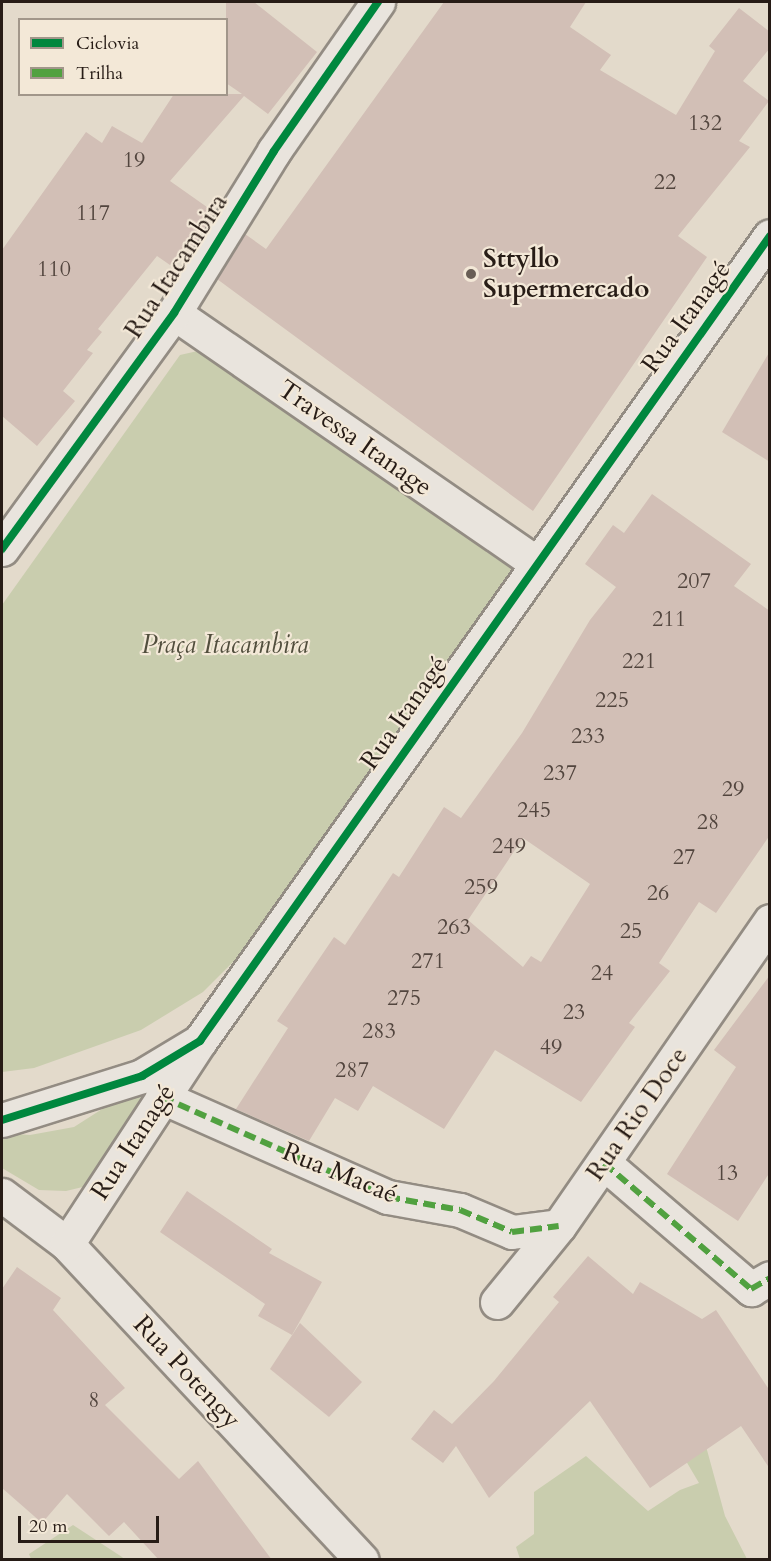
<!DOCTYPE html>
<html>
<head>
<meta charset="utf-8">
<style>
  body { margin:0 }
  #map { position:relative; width:771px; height:1561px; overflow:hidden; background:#e3dacb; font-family:Cardo,serif }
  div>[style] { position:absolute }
  .green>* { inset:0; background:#c9cdae }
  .building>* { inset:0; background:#d2bfb6 }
  .roads { filter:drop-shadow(2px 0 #938c83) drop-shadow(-2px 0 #938c83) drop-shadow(0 2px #938c83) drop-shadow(0 -2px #938c83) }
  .pedestrian>* { height:33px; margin:-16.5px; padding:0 16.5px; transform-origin:16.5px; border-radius:16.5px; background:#e9e4dd }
  .minor>* { height:33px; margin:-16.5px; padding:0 16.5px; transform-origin:16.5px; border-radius:16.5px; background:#e9e4dd }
  .secondary>* { height:33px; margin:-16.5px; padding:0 16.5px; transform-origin:16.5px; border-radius:16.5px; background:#e9e4dd }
  .quiet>* { height:6px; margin-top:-3px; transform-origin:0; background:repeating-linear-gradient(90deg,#51a140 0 12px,transparent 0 18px) }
  .cycleway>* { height:8px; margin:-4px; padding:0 4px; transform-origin:4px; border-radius:4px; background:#00873e }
  .dots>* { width:16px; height:16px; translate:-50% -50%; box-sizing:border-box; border:3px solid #f3e8d7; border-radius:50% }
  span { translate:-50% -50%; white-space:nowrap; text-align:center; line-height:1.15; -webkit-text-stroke:4.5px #f3e8d7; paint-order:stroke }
  .number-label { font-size:22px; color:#52453e }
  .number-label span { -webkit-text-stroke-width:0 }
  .poi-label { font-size:26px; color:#271c16; font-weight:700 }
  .left { translate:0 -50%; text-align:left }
  .street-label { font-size:26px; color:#271c16 }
  .park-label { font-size:26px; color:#514e3d; font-style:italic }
  .frame { position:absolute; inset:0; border:3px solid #271c16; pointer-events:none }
  .legend { position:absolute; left:18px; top:18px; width:210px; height:78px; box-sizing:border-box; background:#f3e8d7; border:2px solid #a1968a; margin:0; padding:8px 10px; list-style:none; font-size:18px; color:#271c16 }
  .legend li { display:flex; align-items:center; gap:12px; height:30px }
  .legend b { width:30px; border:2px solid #a1968a }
  .scale { position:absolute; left:18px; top:1516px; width:141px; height:27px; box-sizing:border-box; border:3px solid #271c16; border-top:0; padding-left:8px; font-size:18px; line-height:21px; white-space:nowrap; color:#271c16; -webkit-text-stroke:4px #f3e8d7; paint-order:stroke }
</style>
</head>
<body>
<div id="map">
  <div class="green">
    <i style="clip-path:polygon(211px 348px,526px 576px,248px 947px,203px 992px,141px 1030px,34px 1068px,2px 1072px,2px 605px,180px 355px)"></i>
    <i style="clip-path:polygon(171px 1073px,91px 1185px,66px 1191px,39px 1190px,2px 1168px,2px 1133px,30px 1135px,74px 1127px,132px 1090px)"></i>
    <i style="clip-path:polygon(704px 1439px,725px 1516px,747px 1559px,520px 1559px,516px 1547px,534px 1534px,534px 1492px,586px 1456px,648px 1511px,680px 1490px,699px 1483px,676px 1444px)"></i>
    <i style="clip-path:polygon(73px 1525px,122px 1557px,124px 1559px,31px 1559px,29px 1554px)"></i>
  </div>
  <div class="building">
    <i style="clip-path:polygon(226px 2px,254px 2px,317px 52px,268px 114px,244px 96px,170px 181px,214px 212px,187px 256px,180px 251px,170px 265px,157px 256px,98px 329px,102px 332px,87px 350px,93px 353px,63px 391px,75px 401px,37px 446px,2px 416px,2px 250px,86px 132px,102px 143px,112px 126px,142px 143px,174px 94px,242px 94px,226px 83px)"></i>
    <i style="clip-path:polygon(444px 2px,586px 2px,570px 27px,611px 55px,600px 70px,676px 115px,715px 51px,709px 46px,739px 8px,770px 32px,770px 48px,743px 81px,769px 101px,739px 141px,750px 147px,678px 236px,707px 257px,533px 511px,217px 279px,245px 234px,266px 249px)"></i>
    <i style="clip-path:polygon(770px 351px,770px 462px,722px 432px)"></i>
    <i style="clip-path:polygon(evenodd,652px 494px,751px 564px,734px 586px,770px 611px,770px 835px,716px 913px,699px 902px,659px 963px,670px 971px,629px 1023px,635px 1027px,581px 1102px,495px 1050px,444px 1129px,373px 1086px,358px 1111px,335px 1098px,309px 1141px,236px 1109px,288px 1028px,277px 1021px,334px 937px,345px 945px,393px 873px,399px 877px,444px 807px,461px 818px,522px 733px,590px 620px,616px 587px,585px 564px,613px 525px,624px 533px,652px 494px,523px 838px,590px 884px,541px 962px,531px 956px,523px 967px,468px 920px,523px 838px)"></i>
    <i style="clip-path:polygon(770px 975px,770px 1172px,738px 1221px,667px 1174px,736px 1067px,714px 1050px)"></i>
    <i style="clip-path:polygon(187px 1191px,272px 1249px,269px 1253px,322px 1282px,292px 1335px,258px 1316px,265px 1304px,160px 1232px)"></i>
    <i style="clip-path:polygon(588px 1256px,633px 1294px,640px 1282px,702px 1319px,716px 1310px,770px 1391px,770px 1469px,741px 1426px,650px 1488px,590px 1401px,489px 1498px,456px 1446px,443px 1463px,411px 1439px,434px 1410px,452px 1424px,494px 1381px,559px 1302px,553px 1297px)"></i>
    <i style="clip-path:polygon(17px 1267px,61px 1298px,53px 1310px,125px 1388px,105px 1405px,179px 1479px,198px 1461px,272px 1560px,159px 1560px,124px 1522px,109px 1536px,67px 1494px,42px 1523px,2px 1488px,2px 1289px)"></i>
    <i style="clip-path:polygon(300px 1323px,362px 1382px,329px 1417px,270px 1369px)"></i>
  </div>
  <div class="roads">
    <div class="pedestrian">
      <i style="left:162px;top:1097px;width:247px;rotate:23.9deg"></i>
      <i style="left:388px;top:1197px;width:73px;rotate:10.2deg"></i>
      <i style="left:460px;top:1210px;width:56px;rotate:22.9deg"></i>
      <i style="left:512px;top:1232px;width:47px;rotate:-7.3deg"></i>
      <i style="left:604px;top:1163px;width:194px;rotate:40.6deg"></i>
      <i style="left:751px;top:1289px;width:22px;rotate:-30deg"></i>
    </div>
    <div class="minor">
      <i style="left:174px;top:313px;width:440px;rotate:34.6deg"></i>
      <i style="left:2px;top:549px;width:292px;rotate:-53.9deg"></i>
      <i style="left:174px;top:313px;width:190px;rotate:-58.3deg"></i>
      <i style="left:274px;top:151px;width:182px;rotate:-55.1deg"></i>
      <i style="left:2px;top:1195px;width:81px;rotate:37deg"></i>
      <i style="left:67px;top:1244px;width:432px;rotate:47deg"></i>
      <i style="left:67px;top:1244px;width:243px;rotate:-56.8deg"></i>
      <i style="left:497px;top:1302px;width:98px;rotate:-50.8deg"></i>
      <i style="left:559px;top:1226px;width:371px;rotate:-55.3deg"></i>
    </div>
    <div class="secondary">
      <i style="left:2px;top:1120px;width:147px;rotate:-17.4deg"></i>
      <i style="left:142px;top:1076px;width:68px;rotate:-31.1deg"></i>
      <i style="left:200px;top:1041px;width:986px;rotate:-54.7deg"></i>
    </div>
  </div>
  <div class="quiet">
    <i style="left:162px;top:1097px;width:247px;rotate:23.9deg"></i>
    <i style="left:388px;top:1197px;width:73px;rotate:10.2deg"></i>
    <i style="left:460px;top:1210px;width:56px;rotate:22.9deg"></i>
    <i style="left:512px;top:1232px;width:47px;rotate:-7.3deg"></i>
    <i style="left:604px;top:1163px;width:194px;rotate:40.6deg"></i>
    <i style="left:751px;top:1289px;width:22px;rotate:-30deg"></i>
  </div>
  <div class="cycleway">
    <i style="left:2px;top:549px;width:292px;rotate:-53.9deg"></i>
    <i style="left:174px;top:313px;width:190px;rotate:-58.3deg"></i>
    <i style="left:274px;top:151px;width:182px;rotate:-55.1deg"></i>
    <i style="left:2px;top:1120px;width:147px;rotate:-17.4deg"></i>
    <i style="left:142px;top:1076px;width:68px;rotate:-31.1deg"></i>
    <i style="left:200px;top:1041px;width:986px;rotate:-54.7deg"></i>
  </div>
  <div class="dots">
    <i style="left:471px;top:274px;background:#695e55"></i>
  </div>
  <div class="number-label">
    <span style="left:705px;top:124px">132</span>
    <span style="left:134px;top:161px">19</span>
    <span style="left:665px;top:183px">22</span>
    <span style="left:93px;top:214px">117</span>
    <span style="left:54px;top:270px">110</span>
    <span style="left:694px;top:582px">207</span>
    <span style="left:669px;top:620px">211</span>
    <span style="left:639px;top:662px">221</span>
    <span style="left:612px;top:701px">225</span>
    <span style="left:588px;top:737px">233</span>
    <span style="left:560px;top:774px">237</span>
    <span style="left:733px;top:790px">29</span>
    <span style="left:534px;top:811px">245</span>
    <span style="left:708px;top:823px">28</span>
    <span style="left:509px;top:847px">249</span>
    <span style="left:684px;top:858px">27</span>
    <span style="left:481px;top:888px">259</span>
    <span style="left:658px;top:894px">26</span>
    <span style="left:454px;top:928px">263</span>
    <span style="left:631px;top:932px">25</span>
    <span style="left:428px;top:962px">271</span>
    <span style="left:602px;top:974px">24</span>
    <span style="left:404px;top:999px">275</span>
    <span style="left:574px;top:1013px">23</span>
    <span style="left:379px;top:1032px">283</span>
    <span style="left:551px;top:1048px">49</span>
    <span style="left:352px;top:1071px">287</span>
    <span style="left:727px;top:1174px">13</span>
    <span style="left:94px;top:1401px">8</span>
  </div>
  <div class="poi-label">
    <span class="left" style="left:483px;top:274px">Sttyllo<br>Supermercado</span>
  </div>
  <div class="street-label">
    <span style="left:176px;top:266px;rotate:-57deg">Rua Itacambira</span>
    <span style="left:686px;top:317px;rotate:-54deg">Rua Itanagé</span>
    <span style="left:355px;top:438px;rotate:35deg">Travessa Itanage</span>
    <span style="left:404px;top:713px;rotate:-55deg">Rua Itanagé</span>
    <span style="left:637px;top:1114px;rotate:-55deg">Rua Rio Doce</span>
    <span style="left:133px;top:1142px;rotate:-57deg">Rua Itanagé</span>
    <span style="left:340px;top:1173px;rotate:22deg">Rua Macaé</span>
    <span style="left:187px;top:1372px;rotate:47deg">Rua Potengy</span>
  </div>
  <div class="park-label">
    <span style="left:225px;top:645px">Praça Itacambira</span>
  </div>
  <div class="frame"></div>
  <ul class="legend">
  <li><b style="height:8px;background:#00873e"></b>Ciclovia</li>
  <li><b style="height:8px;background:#51a140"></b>Trilha</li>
  </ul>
  <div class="scale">20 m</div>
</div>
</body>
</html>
